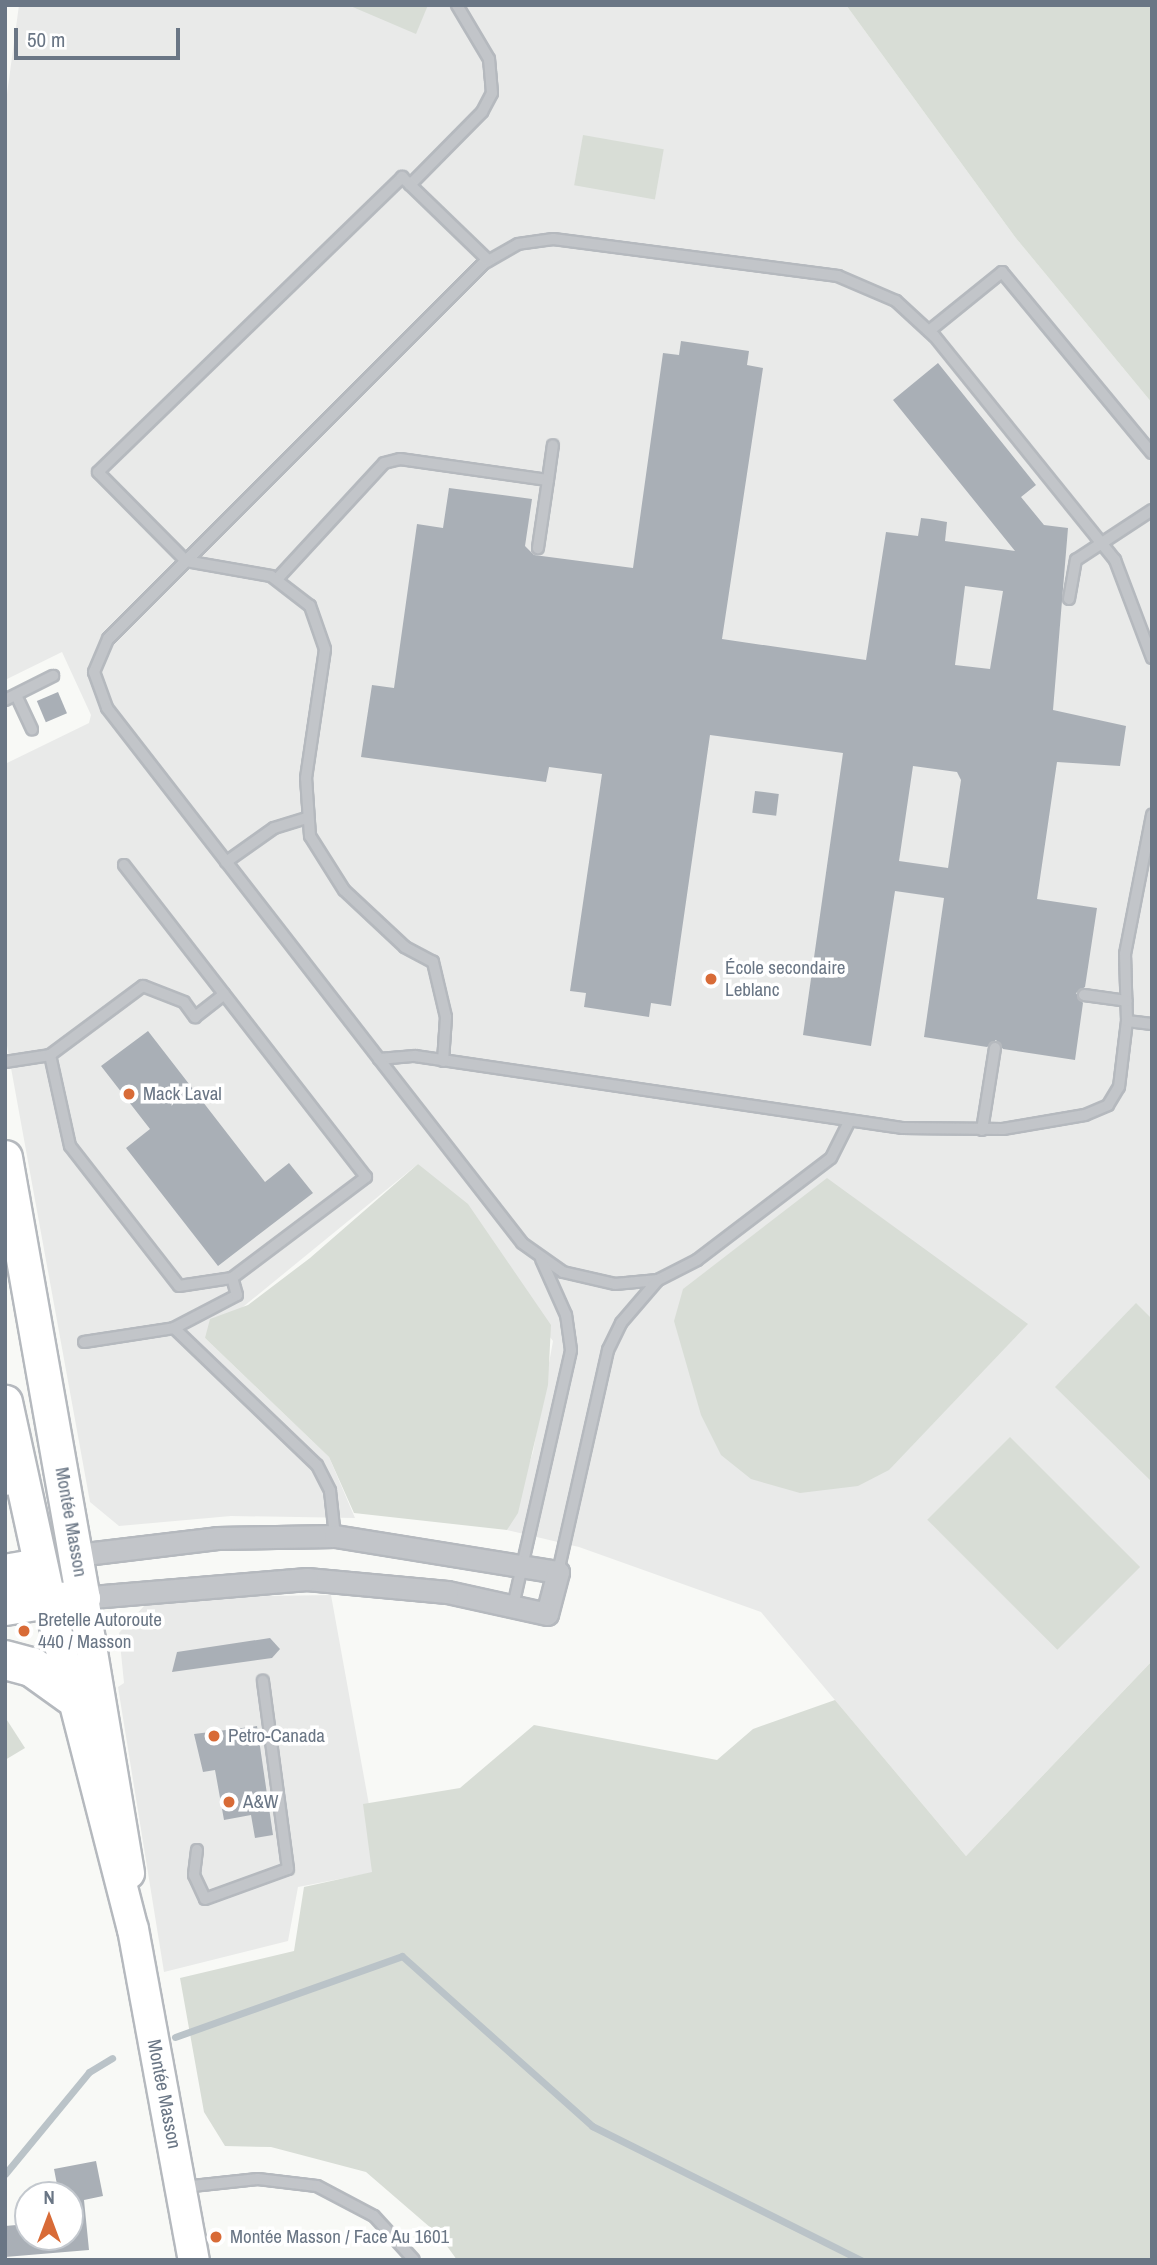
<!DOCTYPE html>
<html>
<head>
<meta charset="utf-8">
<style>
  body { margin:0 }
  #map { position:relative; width:1157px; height:2265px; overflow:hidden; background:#f8f9f6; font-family:"Archivo Narrow",sans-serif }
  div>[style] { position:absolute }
  .built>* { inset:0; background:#e9eae9 }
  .green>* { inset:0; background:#d8ddd6; transform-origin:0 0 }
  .stream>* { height:7px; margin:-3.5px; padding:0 3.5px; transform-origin:3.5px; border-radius:3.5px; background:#bac3c8 }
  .building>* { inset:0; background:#a9afb6; transform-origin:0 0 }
  .roads { filter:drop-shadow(2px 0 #b5b9be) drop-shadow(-2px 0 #b5b9be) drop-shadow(0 2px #b5b9be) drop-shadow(0 -2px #b5b9be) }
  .lane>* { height:10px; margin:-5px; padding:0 5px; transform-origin:5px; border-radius:5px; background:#c2c5c9 }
  .street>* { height:21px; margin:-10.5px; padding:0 10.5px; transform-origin:10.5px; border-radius:10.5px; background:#c2c5c9 }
  .secondary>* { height:30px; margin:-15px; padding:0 15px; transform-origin:15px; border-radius:15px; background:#fff }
  .primary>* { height:33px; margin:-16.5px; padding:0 16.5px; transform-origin:16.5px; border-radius:16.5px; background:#fff }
  .highway>* { height:38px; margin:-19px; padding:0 19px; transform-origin:19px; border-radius:19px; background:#fff }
  .dots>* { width:19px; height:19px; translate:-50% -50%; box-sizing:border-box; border:4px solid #fff; border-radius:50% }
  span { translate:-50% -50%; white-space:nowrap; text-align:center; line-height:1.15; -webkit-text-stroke:7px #fff; paint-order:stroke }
  .poi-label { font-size:19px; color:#6a7685 }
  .left { translate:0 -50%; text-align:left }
  .street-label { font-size:19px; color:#6a7685 }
  .frame { position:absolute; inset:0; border:7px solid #6a7685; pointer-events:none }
  .north { position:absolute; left:14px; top:2181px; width:70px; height:70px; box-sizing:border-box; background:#fff; border:2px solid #c3c8ce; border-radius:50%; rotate:0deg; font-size:19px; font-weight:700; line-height:28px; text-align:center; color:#6a7685 }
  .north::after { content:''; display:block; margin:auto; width:24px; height:32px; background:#d86b37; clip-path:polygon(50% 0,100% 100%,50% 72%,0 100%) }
  .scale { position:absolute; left:14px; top:28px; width:166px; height:32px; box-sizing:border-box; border:4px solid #6a7685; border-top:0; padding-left:9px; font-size:21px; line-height:24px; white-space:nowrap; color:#6a7685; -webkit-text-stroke:5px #fff; paint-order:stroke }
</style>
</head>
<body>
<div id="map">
  <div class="built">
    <i style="clip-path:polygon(19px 5px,846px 5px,1015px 237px,1152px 403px,1152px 1661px,966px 1856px,761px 1612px,579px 1547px,507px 1530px,533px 1452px,553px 1341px,418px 1164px,205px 1338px,329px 1457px,355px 1518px,231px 1516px,119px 1526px,90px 1502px,5px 1035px,7px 763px,89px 723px,91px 715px,62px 652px,5px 680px,5px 109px)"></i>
    <i style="clip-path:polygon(331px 1595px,381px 1871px,298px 1887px,288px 1941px,164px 1972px,118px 1687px,124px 1683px,119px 1633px,144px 1606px,210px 1597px)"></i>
  </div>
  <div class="green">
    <i style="clip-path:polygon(348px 5px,428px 5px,416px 34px)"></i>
    <i style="clip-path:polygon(846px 5px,1152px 5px,1152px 403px,1015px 237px)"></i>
    <i style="left:583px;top:135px;width:82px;height:51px;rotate:10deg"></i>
    <i style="clip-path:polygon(418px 1164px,468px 1204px,551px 1325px,548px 1385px,518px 1513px,507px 1530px,354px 1513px,329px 1457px,205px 1338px,210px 1319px,248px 1305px,310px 1258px)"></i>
    <i style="clip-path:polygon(827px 1178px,1028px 1324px,889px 1470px,858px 1486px,800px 1493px,751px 1479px,721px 1455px,701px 1415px,674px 1321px,683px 1289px)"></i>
    <i style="clip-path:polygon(1136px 1303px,1152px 1319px,1152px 1482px,1055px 1387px)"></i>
    <i style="left:1010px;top:1437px;width:184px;height:117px;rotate:45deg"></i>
    <i style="clip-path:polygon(1152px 1661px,1152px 2260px,457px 2260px,439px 2235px,366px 2172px,271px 2147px,225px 2146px,204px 2112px,180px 1978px,294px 1951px,304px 1887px,372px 1872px,363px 1804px,460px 1788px,534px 1725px,717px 1760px,753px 1729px,835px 1700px,966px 1856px)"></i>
    <i style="clip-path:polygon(5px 1717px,25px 1748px,5px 1760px)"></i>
  </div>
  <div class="stream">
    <i style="left:175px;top:2037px;width:241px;rotate:-19.6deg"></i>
    <i style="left:402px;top:1956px;width:255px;rotate:41.8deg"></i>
    <i style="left:592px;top:2126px;width:301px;rotate:26.5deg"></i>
    <i style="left:5px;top:2174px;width:132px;rotate:-50.5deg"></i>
    <i style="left:89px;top:2072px;width:27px;rotate:-31deg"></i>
  </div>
  <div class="building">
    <i style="clip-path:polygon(evenodd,681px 341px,749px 351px,747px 365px,763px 368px,722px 639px,866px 660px,886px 532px,918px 536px,921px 518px,930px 519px,947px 522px,945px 541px,1015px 551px,893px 400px,938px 363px,1036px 485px,1021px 497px,1044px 525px,1068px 528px,1053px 710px,1126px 726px,1120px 766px,1057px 762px,1037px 899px,1097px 908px,1085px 987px,1076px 993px,1083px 1003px,1075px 1060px,1003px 1049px,996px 1040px,987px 1047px,924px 1037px,944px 898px,895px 891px,871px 1046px,803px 1035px,843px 753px,710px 735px,671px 1006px,651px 1003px,649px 1017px,584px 1007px,586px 993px,570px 991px,602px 774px,549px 767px,546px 782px,361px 757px,372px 685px,394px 688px,417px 524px,443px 528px,449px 488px,532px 499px,525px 546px,534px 555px,633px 568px,663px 353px,679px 355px,681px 341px,965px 586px,1003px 591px,990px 669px,955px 665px,965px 586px,681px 341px,913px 766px,957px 772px,961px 780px,948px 868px,899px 861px,913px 766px)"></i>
    <i style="left:58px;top:692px;width:23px;height:23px;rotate:67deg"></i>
    <i style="left:755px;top:791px;width:24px;height:22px;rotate:7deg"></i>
    <i style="clip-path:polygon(148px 1031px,265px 1182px,289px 1163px,313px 1193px,218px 1266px,126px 1148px,150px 1129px,101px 1066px)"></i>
    <i style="clip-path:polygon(270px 1638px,280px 1649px,272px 1658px,172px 1672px,177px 1652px)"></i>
    <i style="clip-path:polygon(257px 1726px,273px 1835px,255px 1838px,251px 1815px,224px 1820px,215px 1770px,203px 1772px,194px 1734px)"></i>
    <i style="clip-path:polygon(96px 2161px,103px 2196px,84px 2200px,89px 2250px,5px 2257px,5px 2226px,28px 2224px,28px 2237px,70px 2237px,70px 2195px,59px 2195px,54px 2169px)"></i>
  </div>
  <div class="roads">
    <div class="lane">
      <i style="left:410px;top:185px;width:103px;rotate:-45.4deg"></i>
      <i style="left:482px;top:112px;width:21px;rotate:-62deg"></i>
      <i style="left:492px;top:93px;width:34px;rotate:-95deg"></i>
      <i style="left:489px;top:59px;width:63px;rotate:-120.7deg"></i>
      <i style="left:929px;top:331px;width:94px;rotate:-38.9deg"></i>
      <i style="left:1002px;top:272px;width:235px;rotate:50.4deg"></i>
      <i style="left:548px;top:480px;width:35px;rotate:-82deg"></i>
      <i style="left:278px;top:578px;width:156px;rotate:-47.3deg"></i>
      <i style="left:384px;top:463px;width:16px;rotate:-14deg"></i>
      <i style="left:400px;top:459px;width:149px;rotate:8.1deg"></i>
      <i style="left:548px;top:480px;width:69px;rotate:98.4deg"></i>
      <i style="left:1069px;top:599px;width:40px;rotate:-80deg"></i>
      <i style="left:1076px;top:560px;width:91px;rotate:-33.3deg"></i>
      <i style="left:1152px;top:658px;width:105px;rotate:-110.7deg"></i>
      <i style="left:1115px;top:560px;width:288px;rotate:-128.9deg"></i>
      <i style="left:934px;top:336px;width:52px;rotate:-137.4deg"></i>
      <i style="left:896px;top:301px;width:63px;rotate:-156.7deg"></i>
      <i style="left:838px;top:276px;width:287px;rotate:-172.6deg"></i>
      <i style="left:553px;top:239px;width:35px;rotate:172deg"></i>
      <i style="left:518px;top:244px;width:40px;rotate:150.3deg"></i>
      <i style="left:483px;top:264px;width:530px;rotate:135deg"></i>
      <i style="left:108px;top:639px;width:36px;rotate:113deg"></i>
      <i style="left:94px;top:672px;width:38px;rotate:70deg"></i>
      <i style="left:107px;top:708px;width:444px;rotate:52.2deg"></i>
      <i style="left:379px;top:1059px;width:36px;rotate:-5deg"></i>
      <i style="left:415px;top:1056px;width:492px;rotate:8.4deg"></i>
      <i style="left:902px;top:1128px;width:101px;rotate:0.6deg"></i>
      <i style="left:1003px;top:1129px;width:83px;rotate:-9.7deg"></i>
      <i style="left:1085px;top:1115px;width:25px;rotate:-23deg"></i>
      <i style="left:1108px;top:1105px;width:21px;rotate:-59deg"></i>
      <i style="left:1119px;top:1087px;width:66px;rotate:-83.1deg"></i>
      <i style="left:1127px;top:1021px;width:67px;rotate:-91.7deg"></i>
      <i style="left:1125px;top:954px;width:142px;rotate:-79deg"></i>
      <i style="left:16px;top:695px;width:38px;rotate:65deg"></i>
      <i style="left:5px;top:700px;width:54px;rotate:-26.6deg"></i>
      <i style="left:226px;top:862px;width:59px;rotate:-35.3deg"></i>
      <i style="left:274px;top:828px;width:34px;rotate:-17deg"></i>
      <i style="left:1084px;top:995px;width:43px;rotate:7.9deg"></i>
      <i style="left:1127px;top:1021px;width:25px;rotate:7deg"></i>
      <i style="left:50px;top:1055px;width:93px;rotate:77.6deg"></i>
      <i style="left:70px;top:1146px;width:177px;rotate:52.1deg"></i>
      <i style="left:179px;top:1286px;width:54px;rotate:-8.6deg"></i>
      <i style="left:232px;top:1278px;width:168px;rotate:-37deg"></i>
      <i style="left:366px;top:1177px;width:395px;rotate:-127.8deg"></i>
      <i style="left:379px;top:1059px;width:233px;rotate:52.1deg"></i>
      <i style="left:522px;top:1243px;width:50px;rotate:35.3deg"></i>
      <i style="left:563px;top:1272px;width:53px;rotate:13deg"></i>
      <i style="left:615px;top:1284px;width:43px;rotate:-5.3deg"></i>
      <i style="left:658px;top:1280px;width:44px;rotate:-27.1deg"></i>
      <i style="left:697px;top:1260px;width:168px;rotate:-37.3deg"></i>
      <i style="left:831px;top:1158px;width:40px;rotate:-63.4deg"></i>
      <i style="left:443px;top:1061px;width:44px;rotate:-86.1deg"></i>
      <i style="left:446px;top:1017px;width:57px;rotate:-103.3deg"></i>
      <i style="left:433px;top:962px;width:32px;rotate:-152deg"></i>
      <i style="left:405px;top:947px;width:83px;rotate:-136.9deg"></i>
      <i style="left:344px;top:890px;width:64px;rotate:-122.2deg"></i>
      <i style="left:310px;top:836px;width:58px;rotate:-93.9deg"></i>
      <i style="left:306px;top:778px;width:130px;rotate:-81.6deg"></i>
      <i style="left:325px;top:649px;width:46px;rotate:-109.2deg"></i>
      <i style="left:310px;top:606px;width:49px;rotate:-142.4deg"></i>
      <i style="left:271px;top:576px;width:86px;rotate:-170deg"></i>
      <i style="left:186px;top:561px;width:125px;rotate:-134.7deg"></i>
      <i style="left:98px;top:472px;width:424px;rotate:-44.1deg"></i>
      <i style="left:402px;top:177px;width:120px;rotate:44deg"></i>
      <i style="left:5px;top:1062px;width:46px;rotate:-8.8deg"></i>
      <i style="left:50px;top:1055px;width:116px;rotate:-36.6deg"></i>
      <i style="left:143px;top:986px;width:44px;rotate:21.3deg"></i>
      <i style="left:184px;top:1002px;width:19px;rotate:54deg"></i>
      <i style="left:195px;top:1017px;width:37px;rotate:-38deg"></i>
      <i style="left:982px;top:1130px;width:83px;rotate:-81deg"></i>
      <i style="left:174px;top:1328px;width:71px;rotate:-27.6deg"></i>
      <i style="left:237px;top:1295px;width:18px;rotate:-106deg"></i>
      <i style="left:84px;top:1342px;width:91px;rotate:-8.8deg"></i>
      <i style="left:174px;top:1328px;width:198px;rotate:43.8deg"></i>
      <i style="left:317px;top:1465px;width:29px;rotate:63deg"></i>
      <i style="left:330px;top:1491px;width:45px;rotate:83.7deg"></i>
      <i style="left:558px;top:1572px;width:228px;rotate:-77.3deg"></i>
      <i style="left:608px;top:1350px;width:30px;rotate:-64deg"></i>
      <i style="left:621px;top:1323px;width:57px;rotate:-49.3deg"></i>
      <i style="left:513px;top:1606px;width:262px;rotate:-77.2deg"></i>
      <i style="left:571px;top:1350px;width:35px;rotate:-98deg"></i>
      <i style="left:566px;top:1315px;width:61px;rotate:-114.1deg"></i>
      <i style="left:197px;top:1850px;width:25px;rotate:97deg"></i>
      <i style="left:194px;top:1875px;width:26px;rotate:65deg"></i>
      <i style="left:205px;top:1899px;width:88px;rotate:-19.9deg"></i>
      <i style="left:288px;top:1869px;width:190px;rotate:-97.6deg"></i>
      <i style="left:183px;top:2187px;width:75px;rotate:-6.1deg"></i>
      <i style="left:258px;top:2179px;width:59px;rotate:6.8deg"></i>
      <i style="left:317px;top:2186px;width:64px;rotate:27.8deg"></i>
      <i style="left:374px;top:2216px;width:59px;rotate:47.7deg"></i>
    </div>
    <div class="street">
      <i style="left:77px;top:1555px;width:141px;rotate:-6.9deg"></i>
      <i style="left:217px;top:1538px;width:118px;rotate:-1deg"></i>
      <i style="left:335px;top:1536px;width:226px;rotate:9.2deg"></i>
      <i style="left:558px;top:1572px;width:43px;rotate:104.7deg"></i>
      <i style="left:547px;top:1614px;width:102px;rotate:-167.6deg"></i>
      <i style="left:447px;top:1592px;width:141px;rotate:-174.7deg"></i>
      <i style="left:307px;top:1579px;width:225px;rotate:175.2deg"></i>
    </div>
    <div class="secondary">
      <i style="left:83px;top:1598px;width:279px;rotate:80.5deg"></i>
      <i style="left:48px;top:1599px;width:341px;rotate:75.6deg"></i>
      <i style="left:133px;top:1929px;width:337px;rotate:79.6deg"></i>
    </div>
    <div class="primary">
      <i style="left:5px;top:1157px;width:448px;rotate:80deg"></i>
      <i style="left:83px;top:1598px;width:35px;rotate:178deg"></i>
      <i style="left:48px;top:1599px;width:202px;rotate:-102.3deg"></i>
    </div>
    <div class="highway">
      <i style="left:5px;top:1476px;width:21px;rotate:-65deg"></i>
      <i style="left:5px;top:1574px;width:34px;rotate:-10deg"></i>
      <i style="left:5px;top:1606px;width:44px;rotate:-9.2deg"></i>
      <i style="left:5px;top:1660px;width:28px;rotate:15deg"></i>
      <i style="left:32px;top:1667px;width:48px;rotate:35.7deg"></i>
    </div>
  </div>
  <div class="dots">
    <i style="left:711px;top:979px;background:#d86b37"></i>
    <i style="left:129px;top:1094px;background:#d86b37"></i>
    <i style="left:24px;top:1631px;background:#d86b37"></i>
    <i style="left:214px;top:1736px;background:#d86b37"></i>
    <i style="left:229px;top:1802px;background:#d86b37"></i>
    <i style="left:216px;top:2237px;background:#d86b37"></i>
  </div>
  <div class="poi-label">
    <span class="left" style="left:725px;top:979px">École secondaire<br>Leblanc</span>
    <span class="left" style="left:143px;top:1094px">Mack Laval</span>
    <span class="left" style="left:38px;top:1631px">Bretelle Autoroute<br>440 / Masson</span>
    <span class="left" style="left:228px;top:1736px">Petro-Canada</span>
    <span class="left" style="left:243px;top:1802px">A&amp;W</span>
    <span class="left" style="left:230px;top:2237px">Montée Masson / Face Au 1601</span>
  </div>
  <div class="street-label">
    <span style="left:71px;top:1522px;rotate:80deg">Montée Masson</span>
    <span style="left:164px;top:2094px;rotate:79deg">Montée Masson</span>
  </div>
  <div class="frame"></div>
  <div class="north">N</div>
  <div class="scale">50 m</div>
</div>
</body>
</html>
